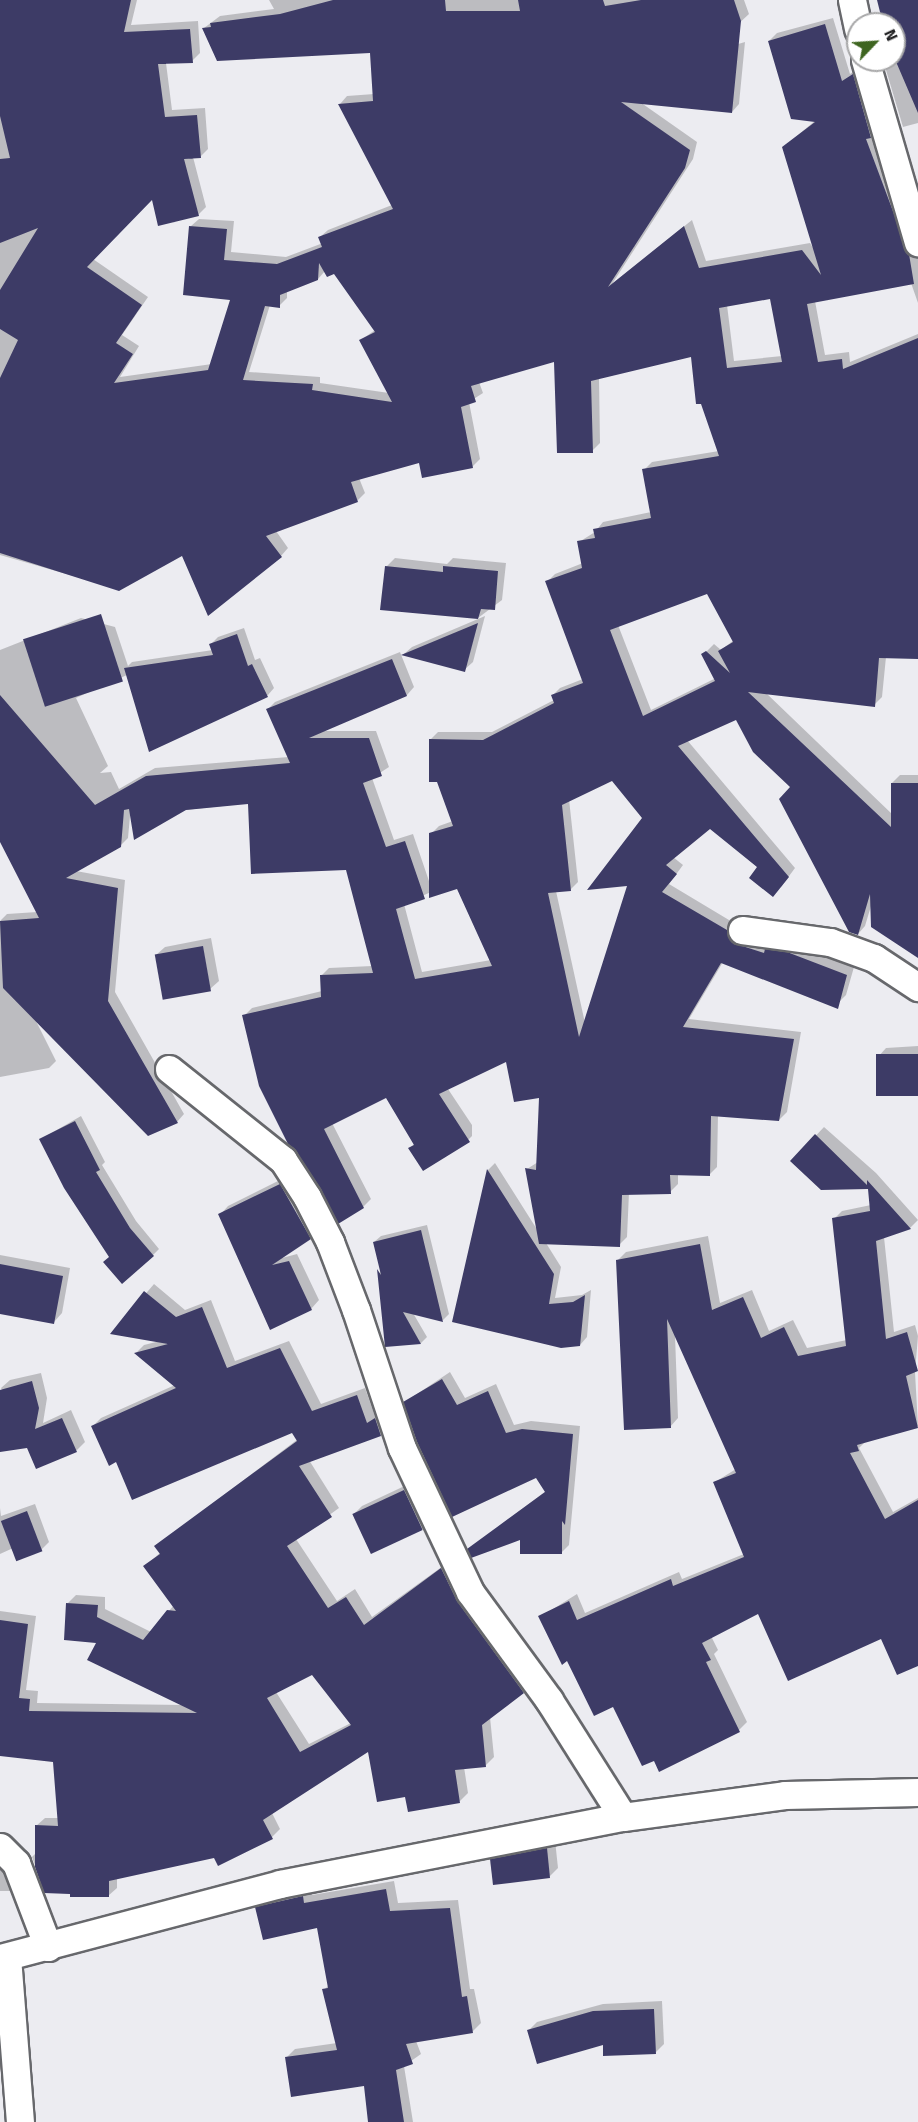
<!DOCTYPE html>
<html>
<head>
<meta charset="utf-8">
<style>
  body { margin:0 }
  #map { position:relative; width:918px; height:2122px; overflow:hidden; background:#ececf1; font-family:"Fira Sans",sans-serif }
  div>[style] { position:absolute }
  .shadow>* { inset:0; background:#0003 }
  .building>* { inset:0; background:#3d3b66; transform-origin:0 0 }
  .roads { filter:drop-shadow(2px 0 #67686c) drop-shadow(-2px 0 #67686c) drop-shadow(0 2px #67686c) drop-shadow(0 -2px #67686c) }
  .street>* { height:27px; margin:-13.5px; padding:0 13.5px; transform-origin:13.5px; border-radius:13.5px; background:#fff }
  span { translate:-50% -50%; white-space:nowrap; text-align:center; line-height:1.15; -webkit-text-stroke:6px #fff; paint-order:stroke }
  .north { position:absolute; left:846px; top:12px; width:60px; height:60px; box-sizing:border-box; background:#fff; border:2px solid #a7a7a8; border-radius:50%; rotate:65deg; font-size:16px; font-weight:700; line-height:24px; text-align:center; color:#232325 }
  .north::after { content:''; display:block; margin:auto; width:21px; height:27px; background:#3e6520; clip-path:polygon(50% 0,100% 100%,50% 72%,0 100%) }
</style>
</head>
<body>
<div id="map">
  <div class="shadow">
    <i style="clip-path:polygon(evenodd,0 0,137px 0,131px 25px,198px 21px,200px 53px,192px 61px,166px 63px,172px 110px,205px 108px,208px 149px,200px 157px,193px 157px,206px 207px,198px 215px,152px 197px,93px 259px,148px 297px,122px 335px,139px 346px,120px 377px,212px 364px,232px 298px,191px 226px,199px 219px,234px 221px,231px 252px,286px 257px,323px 243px,320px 237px,328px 230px,392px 205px,340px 104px,347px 96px,374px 94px,371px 51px,204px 28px,220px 16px,274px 9px,269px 0,744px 0,749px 14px,707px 53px,745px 42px,739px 104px,732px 112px,640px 102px,697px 142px,693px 159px,612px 284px,692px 220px,706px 261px,810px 243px,814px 249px,792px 140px,816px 120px,769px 41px,777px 33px,833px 18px,850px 74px,860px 67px,918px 246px,918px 303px,911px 283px,815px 301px,825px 355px,849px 352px,850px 362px,918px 334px,918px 658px,886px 657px,882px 697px,874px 705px,765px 692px,892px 814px,892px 783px,900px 775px,918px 775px,918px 953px,871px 906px,865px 926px,858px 934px,792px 787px,737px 718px,687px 740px,795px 868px,781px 887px,710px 827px,673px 857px,683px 865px,669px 884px,734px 923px,854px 967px,846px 995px,838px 1003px,723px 962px,689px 1019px,801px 1032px,787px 1112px,779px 1120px,718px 1115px,717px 1167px,709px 1175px,678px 1174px,678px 1184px,670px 1192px,629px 1193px,627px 1237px,619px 1245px,546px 1243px,561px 1267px,555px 1298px,582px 1295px,591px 1290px,587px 1337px,580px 1345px,454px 1321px,488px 1170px,495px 1163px,538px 1231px,527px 1169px,538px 1162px,540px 1096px,507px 1059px,448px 1089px,472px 1125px,472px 1136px,464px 1144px,410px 1148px,415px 1143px,386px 1096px,332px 1123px,371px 1199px,363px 1207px,244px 1016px,252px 1008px,322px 991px,321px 976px,329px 968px,372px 966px,347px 869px,250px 803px,130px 816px,128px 838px,120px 846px,76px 871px,125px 880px,115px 992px,184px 1114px,177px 1122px,36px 1021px,56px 1061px,49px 1068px,0 1077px,0 921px,7px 914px,37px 912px,0 786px,0 650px,81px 618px,115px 627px,128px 666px,132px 662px,213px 650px,211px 644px,218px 637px,244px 628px,255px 660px,260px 658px,274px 688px,268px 695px,150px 750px,127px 675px,76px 698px,108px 766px,100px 773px,111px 772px,119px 789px,155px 768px,289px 757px,268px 709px,275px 702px,400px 652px,414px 687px,407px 695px,322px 731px,376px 731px,389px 767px,372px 778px,394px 840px,413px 834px,430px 884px,431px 834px,439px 826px,453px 821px,430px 740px,438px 732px,492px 732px,554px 700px,552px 696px,560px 688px,583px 679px,547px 582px,555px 574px,583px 563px,579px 542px,595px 532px,603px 522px,651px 512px,644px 470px,652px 462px,719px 451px,692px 355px,599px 378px,600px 443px,592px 451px,555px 360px,479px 382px,483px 393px,469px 402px,480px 459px,472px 467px,420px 461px,359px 478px,365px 493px,357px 501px,276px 531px,288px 548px,281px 556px,182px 554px,119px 589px,0 555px,0 0,325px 271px,335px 272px,375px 330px,361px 340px,389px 393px,320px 383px,320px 377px,249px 372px,270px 305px,279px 306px,287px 298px,287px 290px,318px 279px,325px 271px,0 0,771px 297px,782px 356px,734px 361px,727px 305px,771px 297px,0 0,708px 592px,734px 640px,721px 650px,714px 644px,703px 655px,716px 678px,651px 710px,618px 625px,708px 592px,0 0,612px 779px,644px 818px,629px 885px,585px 1023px,556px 891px,570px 890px,578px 882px,569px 799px,612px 779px,0 0,458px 887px,491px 960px,422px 972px,404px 904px,431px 892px,458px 887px)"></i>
    <i style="clip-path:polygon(878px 0,896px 0,918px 24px,918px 123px,903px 127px,883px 60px,894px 60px,894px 24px,885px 24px)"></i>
    <i style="clip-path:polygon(395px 558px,447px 564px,453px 558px,506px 563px,502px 600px,478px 618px,386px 567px)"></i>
    <i style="clip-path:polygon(485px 616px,473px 662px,464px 670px,404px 654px,412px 647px)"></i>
    <i style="clip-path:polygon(211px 938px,219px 981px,210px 989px,156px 955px,165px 947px)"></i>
    <i style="clip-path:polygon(918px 1046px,918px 1095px,878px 1057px,886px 1048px)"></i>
    <i style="clip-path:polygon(81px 1116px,105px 1162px,102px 1165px,136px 1221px,159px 1249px,153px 1255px,41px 1139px)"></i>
    <i style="clip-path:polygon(824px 1127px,876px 1173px,918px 1220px,910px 1228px,884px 1237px,894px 1332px,915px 1325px,918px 1336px,915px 1372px,918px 1426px,866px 1441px,859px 1448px,893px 1512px,918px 1498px,918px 1664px,882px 1637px,759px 1612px,711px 1636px,718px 1650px,714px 1654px,747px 1722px,739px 1730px,654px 1759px,613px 1705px,567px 1659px,540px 1617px,577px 1594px,585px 1613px,679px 1572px,682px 1579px,744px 1554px,715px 1482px,736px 1469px,675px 1335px,678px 1418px,670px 1427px,618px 1260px,626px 1252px,708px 1236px,720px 1303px,752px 1290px,769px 1331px,793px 1320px,807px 1348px,847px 1340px,834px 1219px,842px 1211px,871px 1205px,869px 1188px,792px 1161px)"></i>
    <i style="clip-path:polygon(288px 1176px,318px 1229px,282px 1258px,297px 1254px,319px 1300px,311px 1309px,220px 1215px,228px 1206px)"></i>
    <i style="clip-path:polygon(427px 1225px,449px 1314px,443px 1320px,413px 1313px,427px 1337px,421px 1343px,386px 1346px,380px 1268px,374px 1242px,381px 1236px)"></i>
    <i style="clip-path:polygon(0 1255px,70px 1268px,62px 1313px,54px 1322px,0 1312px)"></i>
    <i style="clip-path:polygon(evenodd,154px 1284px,185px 1310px,211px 1300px,235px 1361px,289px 1341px,321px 1404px,365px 1388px,375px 1416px,384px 1411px,389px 1426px,381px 1435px,309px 1460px,339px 1508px,296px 1539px,337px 1601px,355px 1589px,372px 1617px,450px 1561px,532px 1684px,490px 1717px,494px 1757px,485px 1766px,464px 1767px,468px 1793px,460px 1801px,406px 1796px,369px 1749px,272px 1813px,280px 1829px,272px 1837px,214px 1857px,117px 1878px,117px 1888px,108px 1896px,45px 1892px,32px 1857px,36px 1853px,36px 1826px,45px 1818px,59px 1818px,54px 1761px,0 1755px,0 1611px,36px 1616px,26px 1690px,38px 1691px,37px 1703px,184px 1705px,98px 1641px,68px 1603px,76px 1595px,105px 1597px,105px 1609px,151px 1632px,174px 1605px,145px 1566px,161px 1552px,156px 1546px,298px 1439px,293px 1431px,117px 1460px,93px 1426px,101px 1418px,175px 1385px,136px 1353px,144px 1345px,160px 1341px,112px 1333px,154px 1284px,312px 1673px,351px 1723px,309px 1744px,276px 1692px,312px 1673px)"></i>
    <i style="clip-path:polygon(450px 1372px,465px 1398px,496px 1384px,514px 1425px,531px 1421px,580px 1426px,569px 1545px,561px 1553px,522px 1538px,469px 1549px,546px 1491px,537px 1476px,405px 1402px)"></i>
    <i style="clip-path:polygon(41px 1373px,47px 1398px,43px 1423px,71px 1410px,85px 1442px,77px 1450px,37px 1467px,1px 1388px,10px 1380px)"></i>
    <i style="clip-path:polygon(413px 1482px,431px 1520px,423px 1529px,371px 1553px,353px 1515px,362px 1506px)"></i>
    <i style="clip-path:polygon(35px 1504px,49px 1542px,41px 1550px,11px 1549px,0 1554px,0 1508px,1px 1516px)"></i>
    <i style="clip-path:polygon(555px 1840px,558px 1868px,549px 1877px,491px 1860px,500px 1851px)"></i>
    <i style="clip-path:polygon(9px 1864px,17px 1884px,10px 1891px,0 1891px,0 1868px)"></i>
    <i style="clip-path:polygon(394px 1881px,398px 1903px,458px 1900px,470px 1989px,474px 1989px,481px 2023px,473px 2031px,416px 2041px,421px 2054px,404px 2066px,413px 2122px,370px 2122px,365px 2084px,287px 2057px,295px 2049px,337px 2043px,324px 1990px,329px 1985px,319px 1926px,257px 1907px,265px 1899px,311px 1888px,312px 1895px)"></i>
    <i style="clip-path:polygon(662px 2001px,664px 2044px,656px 2052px,528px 2031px,537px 2022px,603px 2004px)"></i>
  </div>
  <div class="building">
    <i style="clip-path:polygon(evenodd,0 0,131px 0,124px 32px,190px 29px,193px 63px,158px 64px,165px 117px,197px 115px,201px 158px,184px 159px,199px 216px,158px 226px,152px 200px,87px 267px,142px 305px,116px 343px,133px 354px,114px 383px,208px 370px,230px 300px,183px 295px,189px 226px,227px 229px,224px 260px,277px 264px,322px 247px,318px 237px,393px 209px,338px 104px,373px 101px,370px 53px,217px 61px,202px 28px,211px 27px,210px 23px,280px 14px,333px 0,445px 0,446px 11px,520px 11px,518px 0,603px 0,605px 6px,641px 0,734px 0,741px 21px,732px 113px,621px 102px,690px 150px,685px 168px,608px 287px,684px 226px,699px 268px,802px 250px,821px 275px,782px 147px,815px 122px,791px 119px,768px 41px,825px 24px,842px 81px,853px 74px,871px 138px,866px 139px,909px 254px,914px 284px,807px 304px,818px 362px,842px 359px,843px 369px,918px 338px,918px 659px,879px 658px,875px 707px,748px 692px,891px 827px,891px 783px,918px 783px,918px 958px,871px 927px,870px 894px,858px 935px,849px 932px,779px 799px,790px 787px,753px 752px,736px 720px,678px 746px,789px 877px,773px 897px,749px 878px,757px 867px,710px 829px,666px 865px,677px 874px,662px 892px,727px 930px,733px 943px,764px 953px,765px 949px,787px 952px,847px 975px,838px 1009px,721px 963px,683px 1027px,794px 1039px,779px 1121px,711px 1116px,710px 1176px,670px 1175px,671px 1194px,622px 1195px,620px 1247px,539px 1244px,525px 1168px,536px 1170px,539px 1098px,514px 1102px,506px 1062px,439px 1094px,470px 1142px,423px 1171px,408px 1148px,414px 1145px,386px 1098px,324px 1129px,364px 1208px,338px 1224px,320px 1189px,288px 1144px,259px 1086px,242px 1015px,321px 997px,320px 975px,373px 973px,346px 870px,251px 874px,248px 804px,186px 810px,134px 840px,129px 809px,124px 810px,121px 847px,66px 878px,118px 888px,108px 1001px,178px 1123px,148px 1136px,3px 988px,0 921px,39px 918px,0 842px,0 695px,95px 805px,146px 776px,290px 763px,266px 709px,392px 659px,407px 696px,309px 738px,369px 738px,382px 776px,363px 783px,386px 847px,405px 841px,425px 899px,396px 909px,415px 979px,492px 966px,457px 889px,429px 898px,429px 833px,453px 826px,437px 782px,429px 782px,429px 739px,483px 740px,554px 703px,551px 695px,583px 683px,545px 581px,582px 568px,577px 541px,595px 538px,593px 529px,651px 518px,642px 469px,719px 456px,701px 404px,696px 404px,691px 357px,591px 381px,593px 453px,557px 453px,554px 362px,471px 386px,476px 402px,461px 407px,473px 468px,422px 478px,419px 463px,351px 482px,358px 502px,266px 536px,282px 557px,208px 616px,182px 556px,119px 591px,0 553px,0 378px,18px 340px,0 329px,0 290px,38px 228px,0 243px,0 159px,10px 158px,0 116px,0 0,319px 263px,327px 277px,334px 274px,375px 332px,359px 340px,392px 402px,312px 390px,313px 384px,243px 380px,265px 306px,280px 308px,280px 295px,318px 280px,319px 263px,0 0,770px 299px,782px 362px,727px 368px,719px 308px,770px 299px,0 0,707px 594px,733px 642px,718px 651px,730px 673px,706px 651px,701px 654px,715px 681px,643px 716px,610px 630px,707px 594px,0 0,612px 781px,642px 818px,587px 890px,627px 886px,579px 1037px,548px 893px,571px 891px,562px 805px,612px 781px)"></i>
    <i style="clip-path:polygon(877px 0,918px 0,918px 113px,894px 57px,894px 24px,883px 24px)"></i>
    <i style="clip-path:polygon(385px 566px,443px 572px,443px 566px,498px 571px,495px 610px,481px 609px,478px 619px,380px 610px)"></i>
    <i style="left:101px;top:614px;width:71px;height:82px;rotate:72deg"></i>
    <i style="clip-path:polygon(478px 623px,465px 672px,401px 655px)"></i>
    <i style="clip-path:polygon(237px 634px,248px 666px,252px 664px,268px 697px,149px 752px,124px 668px,213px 655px,209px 644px)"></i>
    <i style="left:203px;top:946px;width:46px;height:49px;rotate:80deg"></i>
    <i style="left:918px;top:1054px;width:42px;height:42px;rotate:90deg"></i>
    <i style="clip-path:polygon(75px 1121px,100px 1170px,96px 1172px,130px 1228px,154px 1256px,122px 1284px,103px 1262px,109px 1257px,64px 1188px,39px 1139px)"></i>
    <i style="clip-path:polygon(815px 1134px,867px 1185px,867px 1180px,911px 1229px,876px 1241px,886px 1339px,907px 1332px,918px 1371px,906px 1376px,918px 1428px,857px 1445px,859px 1451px,850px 1453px,885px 1519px,918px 1500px,918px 1666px,897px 1675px,881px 1639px,788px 1681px,758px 1614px,702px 1643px,711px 1660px,706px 1662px,740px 1732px,659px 1772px,654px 1761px,642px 1766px,613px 1707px,594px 1716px,567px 1661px,562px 1665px,538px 1616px,569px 1601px,577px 1620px,671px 1579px,673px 1586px,744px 1557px,713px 1482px,736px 1473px,667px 1319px,671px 1428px,624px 1430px,616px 1260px,700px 1244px,712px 1310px,743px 1297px,761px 1338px,784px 1327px,798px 1356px,846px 1346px,832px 1218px,870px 1211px,868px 1189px,821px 1190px,790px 1161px)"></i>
    <i style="clip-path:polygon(487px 1169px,554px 1274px,549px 1304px,573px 1302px,585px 1295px,580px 1346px,561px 1348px,452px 1322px)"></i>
    <i style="clip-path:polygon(280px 1184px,311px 1239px,272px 1265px,289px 1261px,312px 1310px,270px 1330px,218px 1214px)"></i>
    <i style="clip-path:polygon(421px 1230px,443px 1322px,403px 1312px,421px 1344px,385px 1347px,377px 1269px,381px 1275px,373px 1242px)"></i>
    <i style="clip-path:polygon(0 1264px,63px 1276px,54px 1324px,0 1314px)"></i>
    <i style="clip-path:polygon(evenodd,144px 1291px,176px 1317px,202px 1307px,227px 1368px,280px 1348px,312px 1411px,357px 1395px,367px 1423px,375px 1418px,381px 1436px,299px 1466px,332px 1517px,287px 1546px,328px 1608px,346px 1597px,364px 1625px,441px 1568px,457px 1601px,524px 1693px,482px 1725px,486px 1767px,455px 1770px,460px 1803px,408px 1812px,405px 1797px,377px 1802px,368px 1752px,263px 1820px,273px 1839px,218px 1866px,214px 1858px,109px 1881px,109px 1897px,70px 1897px,70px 1894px,44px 1893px,35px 1867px,35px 1825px,58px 1826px,53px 1762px,0 1756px,0 1620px,28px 1624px,19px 1698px,30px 1699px,29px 1711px,197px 1713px,87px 1660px,96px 1643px,64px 1640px,66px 1603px,98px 1605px,97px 1617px,143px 1640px,167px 1610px,176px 1611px,143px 1566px,160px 1554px,154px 1546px,297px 1441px,292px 1433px,132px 1500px,116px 1462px,109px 1466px,91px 1426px,176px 1388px,134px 1353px,168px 1344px,110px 1334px,144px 1291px,312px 1675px,351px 1725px,300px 1752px,267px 1698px,312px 1675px)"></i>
    <i style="clip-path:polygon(442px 1379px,457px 1405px,488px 1391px,506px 1433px,522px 1429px,573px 1434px,565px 1525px,562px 1521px,562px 1554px,520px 1554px,520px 1540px,471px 1558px,467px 1549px,545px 1492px,536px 1478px,452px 1517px,417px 1442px,403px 1402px)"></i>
    <i style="clip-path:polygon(32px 1381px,39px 1408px,35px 1429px,62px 1418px,77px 1452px,36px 1469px,27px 1448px,0 1452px,0 1390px)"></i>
    <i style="left:404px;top:1490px;width:44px;height:57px;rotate:65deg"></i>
    <i style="left:27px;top:1511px;width:43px;height:28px;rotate:69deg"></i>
    <i style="clip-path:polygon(547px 1848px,550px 1878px,493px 1885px,490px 1859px)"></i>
    <i style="clip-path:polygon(386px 1889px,390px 1911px,450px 1908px,462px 1997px,467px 1996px,473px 2033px,406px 2044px,413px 2064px,396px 2070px,404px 2122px,368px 2122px,364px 2086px,291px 2097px,285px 2057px,337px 2050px,322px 1989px,328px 1988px,317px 1928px,263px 1940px,255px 1907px,303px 1896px,304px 1903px)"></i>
    <i style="clip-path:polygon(654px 2009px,656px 2054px,603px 2056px,603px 2045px,537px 2064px,527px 2030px,593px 2011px)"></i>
  </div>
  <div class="roads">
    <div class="street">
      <i style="left:852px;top:0;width:30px;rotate:78deg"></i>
      <i style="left:865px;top:60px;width:190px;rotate:73.8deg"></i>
      <i style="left:742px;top:930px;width:89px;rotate:7.8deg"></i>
      <i style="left:830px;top:942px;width:47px;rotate:20deg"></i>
      <i style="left:874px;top:958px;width:53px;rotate:33.4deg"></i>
      <i style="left:169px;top:1069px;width:146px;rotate:38.6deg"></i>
      <i style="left:283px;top:1160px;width:44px;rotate:57deg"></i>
      <i style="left:307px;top:1197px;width:51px;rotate:62.9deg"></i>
      <i style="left:330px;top:1242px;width:73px;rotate:69.1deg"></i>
      <i style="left:356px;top:1310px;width:145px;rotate:71.6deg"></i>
      <i style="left:402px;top:1448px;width:159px;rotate:64.7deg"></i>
      <i style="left:470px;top:1592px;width:134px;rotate:53.8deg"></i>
      <i style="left:549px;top:1700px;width:138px;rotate:57.7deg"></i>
      <i style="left:0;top:1847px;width:23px;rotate:45deg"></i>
      <i style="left:16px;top:1863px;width:90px;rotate:69.1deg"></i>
      <i style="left:7px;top:1957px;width:166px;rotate:85.5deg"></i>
      <i style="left:0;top:1958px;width:290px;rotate:-14.8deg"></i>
      <i style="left:280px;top:1884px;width:349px;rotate:-11.1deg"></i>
      <i style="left:623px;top:1817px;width:163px;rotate:-7.7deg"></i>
      <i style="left:785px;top:1795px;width:133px;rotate:-1.3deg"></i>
    </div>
  </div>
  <div class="north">N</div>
</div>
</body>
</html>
